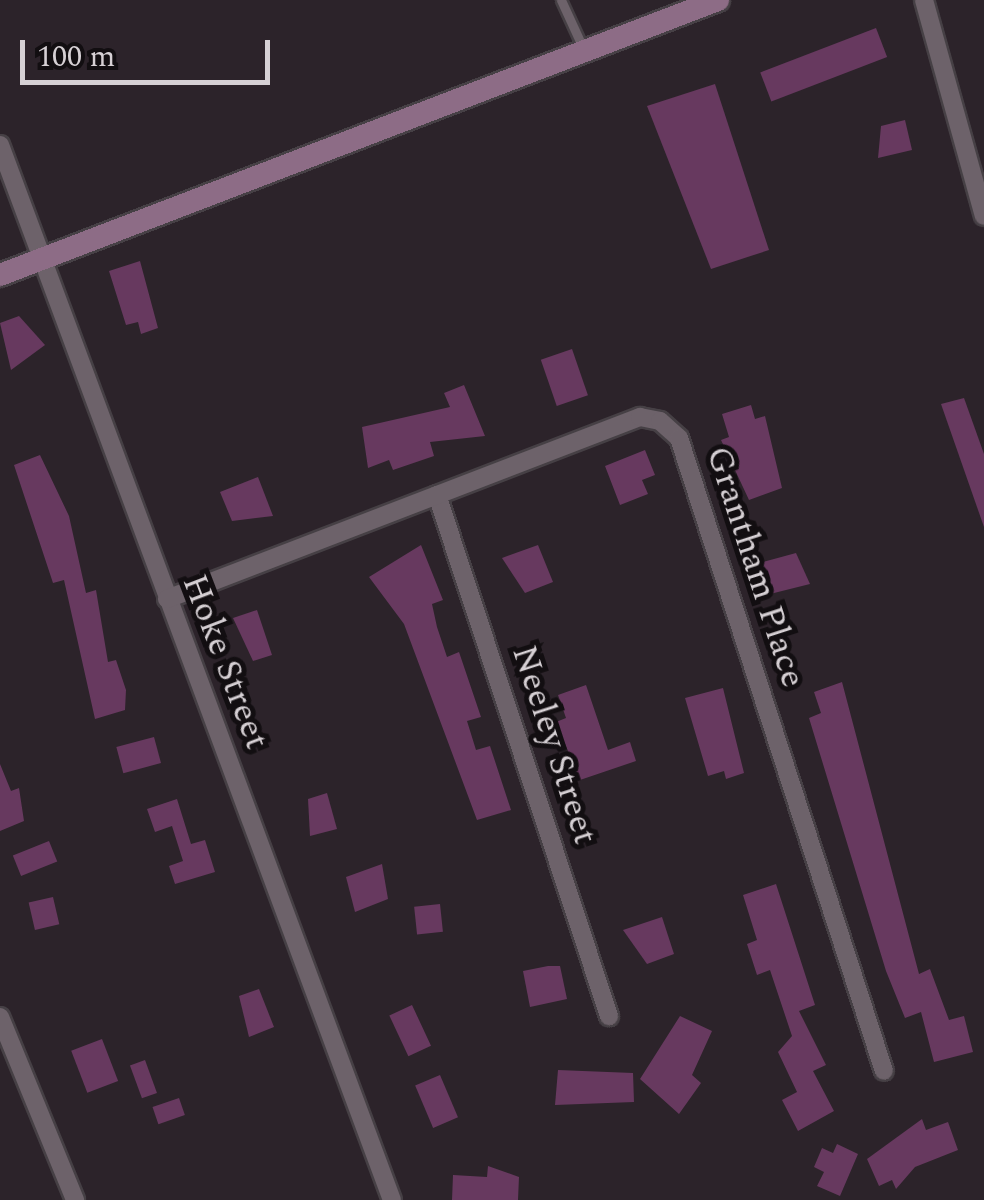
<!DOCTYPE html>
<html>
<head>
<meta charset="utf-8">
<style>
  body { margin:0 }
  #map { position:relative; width:984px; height:1200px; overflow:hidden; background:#2c232a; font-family:Spectral,serif }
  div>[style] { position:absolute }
  .building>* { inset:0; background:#67395f; transform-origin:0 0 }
  .roads { filter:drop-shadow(2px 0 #464045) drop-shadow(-2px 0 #464045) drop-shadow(0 2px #464045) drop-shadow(0 -2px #464045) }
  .lane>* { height:9px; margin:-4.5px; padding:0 4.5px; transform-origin:4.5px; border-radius:4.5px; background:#6d626a }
  .street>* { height:18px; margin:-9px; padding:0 9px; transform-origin:9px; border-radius:9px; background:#6d626a }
  .secondary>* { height:22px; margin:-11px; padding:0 11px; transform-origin:11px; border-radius:11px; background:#8d6c86 }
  span { translate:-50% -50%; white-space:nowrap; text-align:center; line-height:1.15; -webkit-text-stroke:10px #120e11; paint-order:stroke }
  .street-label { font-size:35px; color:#d6d0d4 }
  .scale { position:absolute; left:20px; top:40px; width:250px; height:45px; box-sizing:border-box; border:5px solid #d6d0d4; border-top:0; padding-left:12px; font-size:30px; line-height:35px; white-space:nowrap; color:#d6d0d4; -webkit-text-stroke:8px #120e11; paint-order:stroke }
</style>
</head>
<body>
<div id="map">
  <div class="building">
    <i style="left:876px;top:28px;width:31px;height:124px;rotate:69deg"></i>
    <i style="clip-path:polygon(715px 84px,769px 250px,711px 269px,647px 106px)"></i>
    <i style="clip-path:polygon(905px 120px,912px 150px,878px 158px,881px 126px)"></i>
    <i style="clip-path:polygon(140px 261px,158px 328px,141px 334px,138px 322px,126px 325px,109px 271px)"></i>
    <i style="clip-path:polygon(19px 316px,45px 345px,11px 370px,0 323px)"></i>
    <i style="left:572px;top:349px;width:49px;height:33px;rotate:71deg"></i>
    <i style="clip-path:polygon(464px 385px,485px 436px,430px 442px,434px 456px,393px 470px,389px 460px,368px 468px,362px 427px,450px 407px,444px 393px)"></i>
    <i style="clip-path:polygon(964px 398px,984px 454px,984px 527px,941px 404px)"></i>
    <i style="clip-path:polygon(751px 405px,755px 419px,765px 416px,782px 488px,749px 500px,721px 440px,729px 437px,722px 414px)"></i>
    <i style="clip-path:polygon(645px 450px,655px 475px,642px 480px,648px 494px,620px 505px,605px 466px)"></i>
    <i style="clip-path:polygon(40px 455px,69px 516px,86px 593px,96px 590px,108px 662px,116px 660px,126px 690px,125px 710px,95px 719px,64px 580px,53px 583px,14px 465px)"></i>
    <i style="clip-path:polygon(258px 477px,273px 516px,232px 521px,220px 492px)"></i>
    <i style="clip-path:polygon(421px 545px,443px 600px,432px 604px,437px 627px,447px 657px,459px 652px,481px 717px,467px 721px,476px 750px,490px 746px,511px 810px,477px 820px,404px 624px,369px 577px)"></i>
    <i style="clip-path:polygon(538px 545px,553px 582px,525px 593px,502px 558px)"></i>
    <i style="clip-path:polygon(796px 553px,810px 584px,766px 595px,759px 563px)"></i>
    <i style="clip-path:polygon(257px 610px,272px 655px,253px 661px,233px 618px)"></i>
    <i style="clip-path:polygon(842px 682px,919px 974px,930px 969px,949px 1020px,964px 1016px,973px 1052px,934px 1062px,921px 1012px,905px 1018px,886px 971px,809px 718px,821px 713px,814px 692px)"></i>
    <i style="clip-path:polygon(586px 685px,608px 750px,630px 742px,636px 761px,580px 780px,556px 722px,566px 718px,558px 695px)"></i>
    <i style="clip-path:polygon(723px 688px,744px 773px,726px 779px,724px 771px,708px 776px,685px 698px)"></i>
    <i style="left:154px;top:737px;width:27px;height:39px;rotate:75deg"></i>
    <i style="clip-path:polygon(0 764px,11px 791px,19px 788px,24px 821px,0 831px)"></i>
    <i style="clip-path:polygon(327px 793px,337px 829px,310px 836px,308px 799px)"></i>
    <i style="clip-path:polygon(177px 799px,191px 844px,205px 840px,215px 872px,175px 884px,169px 866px,183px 861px,172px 826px,155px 832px,147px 809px)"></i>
    <i style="left:49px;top:841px;width:22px;height:39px;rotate:68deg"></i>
    <i style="clip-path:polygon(382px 864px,388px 899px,355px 912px,346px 877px)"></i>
    <i style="clip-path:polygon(776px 884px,815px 1005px,799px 1011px,826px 1065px,813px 1071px,834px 1111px,798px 1131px,782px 1100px,797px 1092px,778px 1052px,792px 1036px,770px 970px,757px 975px,747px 944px,757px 940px,743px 895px)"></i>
    <i style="left:53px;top:897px;width:28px;height:25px;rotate:77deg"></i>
    <i style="left:440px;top:904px;width:28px;height:26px;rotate:84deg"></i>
    <i style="clip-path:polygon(662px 917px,674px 954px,647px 964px,623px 930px)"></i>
    <i style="clip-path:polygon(548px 966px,560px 966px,567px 999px,530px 1007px,523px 971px)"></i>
    <i style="clip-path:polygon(259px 989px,274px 1027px,249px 1037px,239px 996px)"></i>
    <i style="left:412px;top:1005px;width:45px;height:25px;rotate:65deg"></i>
    <i style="clip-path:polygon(680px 1016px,712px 1031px,692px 1075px,701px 1083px,679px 1114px,640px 1079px)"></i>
    <i style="left:102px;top:1039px;width:45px;height:33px;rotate:69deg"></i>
    <i style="left:145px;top:1060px;width:35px;height:16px;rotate:70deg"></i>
    <i style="clip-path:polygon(558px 1070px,633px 1073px,634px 1102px,555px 1105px)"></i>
    <i style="left:440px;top:1075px;width:46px;height:27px;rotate:67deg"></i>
    <i style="left:179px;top:1098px;width:18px;height:28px;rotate:71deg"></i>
    <i style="clip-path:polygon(922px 1119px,926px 1130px,948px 1122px,958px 1150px,915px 1167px,896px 1189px,892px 1180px,879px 1186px,867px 1159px)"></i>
    <i style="clip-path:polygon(837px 1144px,858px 1154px,840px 1196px,817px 1186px,824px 1172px,814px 1167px,822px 1148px,833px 1153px)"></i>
    <i style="clip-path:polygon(488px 1166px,519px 1177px,518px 1200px,452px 1200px,453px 1175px,487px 1177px)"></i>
  </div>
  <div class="roads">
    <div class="lane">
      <i style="left:561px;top:0;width:55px;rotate:65.3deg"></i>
    </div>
    <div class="street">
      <i style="left:924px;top:0;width:224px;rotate:74.5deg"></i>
      <i style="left:0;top:145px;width:1125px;rotate:69.62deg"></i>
      <i style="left:437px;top:495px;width:549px;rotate:71.73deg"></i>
      <i style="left:167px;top:599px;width:507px;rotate:-21.05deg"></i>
      <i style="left:640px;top:417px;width:20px;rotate:11deg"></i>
      <i style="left:660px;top:421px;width:25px;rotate:42deg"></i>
      <i style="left:679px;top:438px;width:665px;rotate:72.06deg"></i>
      <i style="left:0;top:1017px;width:198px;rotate:67.7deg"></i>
    </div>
    <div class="secondary">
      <i style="left:0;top:275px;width:769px;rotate:-20.96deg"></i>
    </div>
  </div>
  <div class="street-label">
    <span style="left:755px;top:567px;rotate:72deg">Grantham Place</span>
    <span style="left:225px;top:662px;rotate:69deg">Hoke Street</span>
    <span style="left:554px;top:745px;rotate:72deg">Neeley Street</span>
  </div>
  <div class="scale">100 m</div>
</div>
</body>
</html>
